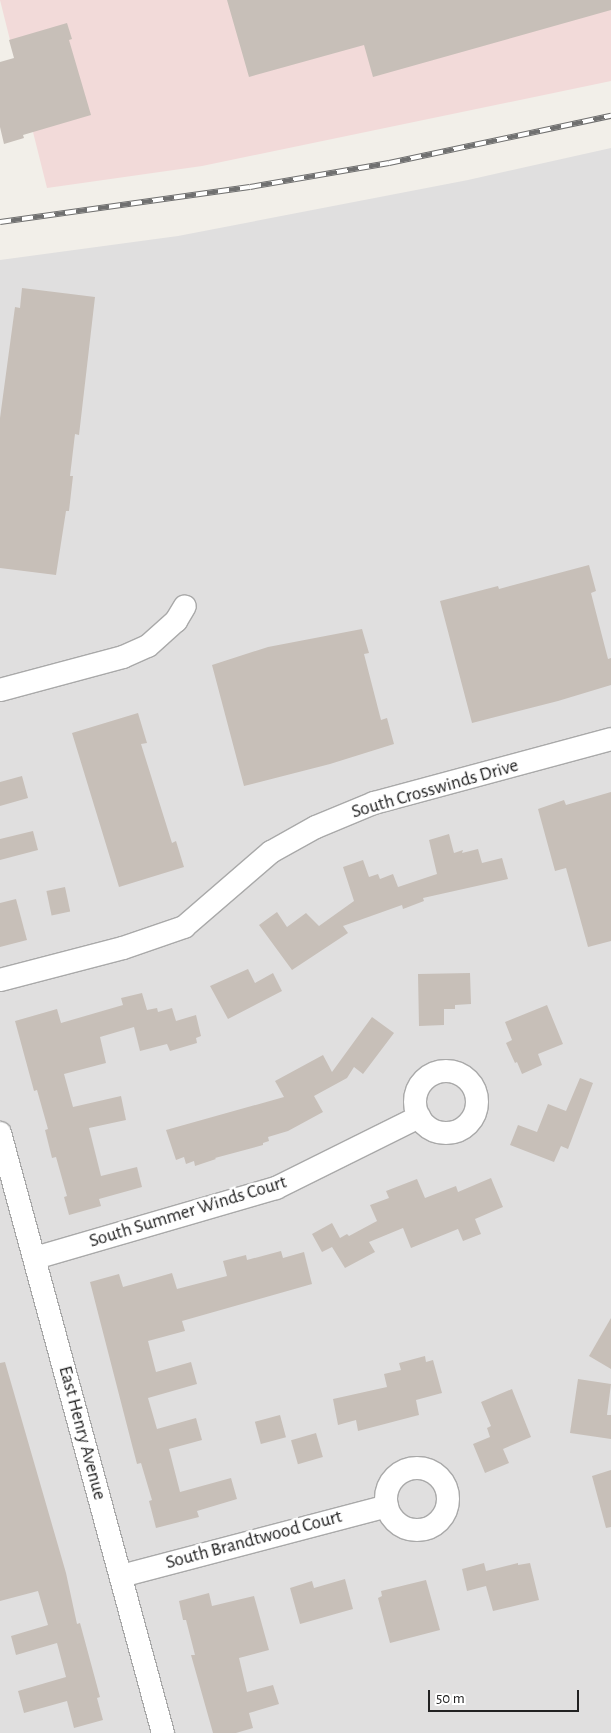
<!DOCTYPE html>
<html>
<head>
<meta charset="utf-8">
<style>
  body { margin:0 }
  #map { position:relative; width:611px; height:1733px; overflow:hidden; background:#f2efe9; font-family:"Alegreya Sans",sans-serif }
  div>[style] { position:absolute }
  .residential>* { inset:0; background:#e0dfdf }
  .commercial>* { inset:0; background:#f2dad9 }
  .building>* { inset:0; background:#c7bfb8; transform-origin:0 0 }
  .roads { filter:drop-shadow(1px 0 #a9a9a9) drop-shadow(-1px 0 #a9a9a9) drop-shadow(0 1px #a9a9a9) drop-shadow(0 -1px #a9a9a9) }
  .minor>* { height:22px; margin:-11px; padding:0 11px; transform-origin:11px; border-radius:11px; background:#fff }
  .minor>.ring { margin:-11px; padding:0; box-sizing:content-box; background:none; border:22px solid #fff; border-radius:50% }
  .rail>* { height:5.5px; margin-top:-2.75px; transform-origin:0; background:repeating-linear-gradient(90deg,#fff 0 11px,#707070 0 22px); box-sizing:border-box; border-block:1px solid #707070 }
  span { translate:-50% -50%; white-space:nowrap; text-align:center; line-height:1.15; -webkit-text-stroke:5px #fff; paint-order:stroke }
  .street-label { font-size:19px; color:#222 }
  .scale { position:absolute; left:428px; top:1690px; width:151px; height:22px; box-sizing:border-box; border:2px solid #222; border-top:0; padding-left:6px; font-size:15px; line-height:18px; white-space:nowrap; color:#222; -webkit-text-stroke:4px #fff; paint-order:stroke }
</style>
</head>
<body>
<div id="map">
  <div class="residential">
    <i style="clip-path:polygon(611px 148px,611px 1733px,0 1733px,0 260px,178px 236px,468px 180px)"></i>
  </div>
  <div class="commercial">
    <i style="clip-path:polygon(0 0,611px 0,611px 81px,202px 166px,47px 188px)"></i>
  </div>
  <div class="building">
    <i style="clip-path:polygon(227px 0,611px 0,611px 10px,373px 77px,364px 45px,249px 77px)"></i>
    <i style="clip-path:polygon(67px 23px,72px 39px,69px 40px,91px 115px,23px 135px,24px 138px,4px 144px,0 127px,0 62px,14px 58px,9px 40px)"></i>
    <i style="clip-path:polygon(22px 288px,95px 297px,79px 435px,75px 434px,70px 476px,73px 476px,69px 511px,66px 511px,56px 575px,0 568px,0 418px,15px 307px,20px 308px)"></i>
    <i style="clip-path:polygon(589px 565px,596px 591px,591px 593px,608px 659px,611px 658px,611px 685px,558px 701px,472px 723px,440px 601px,498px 586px,499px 589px)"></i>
    <i style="clip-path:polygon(362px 629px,369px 653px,364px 654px,381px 720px,387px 718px,394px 744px,330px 764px,244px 786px,212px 665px,268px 647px)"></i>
    <i style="clip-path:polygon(138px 713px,147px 743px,141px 744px,172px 843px,176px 841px,184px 867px,119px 887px,72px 733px)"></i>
    <i style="clip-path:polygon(22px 776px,28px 798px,0 806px,0 782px)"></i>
    <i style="clip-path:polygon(611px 792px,611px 941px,588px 947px,566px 868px,555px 871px,538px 809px,564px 800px,566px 805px)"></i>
    <i style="clip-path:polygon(33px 831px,38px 850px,0 860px,0 839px)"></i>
    <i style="clip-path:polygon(449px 834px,454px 853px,463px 850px,462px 853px,478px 849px,482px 863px,502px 858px,508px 879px,423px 898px,424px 901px,403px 909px,402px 905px,343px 926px,348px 933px,292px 970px,259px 925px,277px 912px,287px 927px,306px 913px,319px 926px,354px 901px,343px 867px,363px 860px,369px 877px,378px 874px,380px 879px,393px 874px,398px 887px,437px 874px,429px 840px)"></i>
    <i style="left:65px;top:887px;width:25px;height:19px;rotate:78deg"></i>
    <i style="clip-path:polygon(16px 899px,27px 940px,0 947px,0 903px)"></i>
    <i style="clip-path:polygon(248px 969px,255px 983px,273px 973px,282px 991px,228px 1019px,210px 986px)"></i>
    <i style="clip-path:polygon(470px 973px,471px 1004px,455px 1005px,455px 1009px,444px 1009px,444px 1025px,419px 1026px,418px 974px)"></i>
    <i style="clip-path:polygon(142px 993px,147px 1010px,157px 1008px,158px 1012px,172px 1008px,176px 1021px,196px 1015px,201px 1036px,196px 1038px,197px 1043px,170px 1051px,167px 1044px,140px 1051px,134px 1027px,100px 1037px,106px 1063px,64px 1074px,73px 1107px,121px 1096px,126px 1120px,89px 1128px,101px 1176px,137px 1167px,142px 1187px,99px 1199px,101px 1206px,69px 1215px,64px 1197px,67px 1196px,56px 1157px,52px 1158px,45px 1130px,48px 1129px,37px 1090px,34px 1091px,15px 1021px,57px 1009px,61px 1023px,123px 1005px,121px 998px)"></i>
    <i style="clip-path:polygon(547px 1005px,563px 1044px,538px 1054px,542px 1065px,522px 1074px,517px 1062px,515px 1063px,506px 1043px,512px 1040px,505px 1022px)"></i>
    <i style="clip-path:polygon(372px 1017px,394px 1033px,363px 1074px,354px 1067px,347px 1078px,314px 1096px,323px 1112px,288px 1131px,268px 1137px,269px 1141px,263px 1143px,263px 1145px,215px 1158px,216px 1159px,195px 1166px,194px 1161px,186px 1164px,184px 1157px,176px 1160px,166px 1130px,284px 1097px,275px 1081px,323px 1055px,332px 1072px)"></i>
    <i style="clip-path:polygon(580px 1078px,593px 1083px,568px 1149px,561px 1146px,554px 1162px,510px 1145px,518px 1125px,537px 1132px,548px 1104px,566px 1111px)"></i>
    <i style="clip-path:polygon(491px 1178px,503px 1207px,475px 1219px,481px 1234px,463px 1241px,458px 1229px,411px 1248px,403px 1228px,369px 1242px,375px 1252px,345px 1268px,332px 1247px,322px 1252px,312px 1234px,332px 1223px,340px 1238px,347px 1234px,349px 1236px,377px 1221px,370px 1205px,389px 1198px,386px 1191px,417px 1179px,425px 1198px,456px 1186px,458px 1192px)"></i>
    <i style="clip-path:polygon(281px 1251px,283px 1258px,304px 1252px,312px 1284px,182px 1321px,185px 1331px,148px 1341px,156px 1372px,191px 1362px,197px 1384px,148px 1398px,157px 1429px,196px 1418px,202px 1440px,169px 1449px,180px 1492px,231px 1478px,237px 1499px,197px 1511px,199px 1517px,156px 1528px,149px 1501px,152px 1500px,141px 1463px,137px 1464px,132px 1445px,90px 1282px,119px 1274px,123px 1287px,172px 1273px,177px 1289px,227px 1276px,223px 1261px,246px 1255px,247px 1260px)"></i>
    <i style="clip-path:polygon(611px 1318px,611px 1369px,589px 1356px)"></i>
    <i style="clip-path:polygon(425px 1356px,426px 1362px,433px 1360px,442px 1393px,416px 1400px,419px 1415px,358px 1431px,356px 1420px,338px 1425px,333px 1399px,387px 1387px,384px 1374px,401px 1370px,399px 1363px)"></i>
    <i style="clip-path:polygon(5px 1362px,66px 1573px,77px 1624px,80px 1623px,100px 1697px,97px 1698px,103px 1720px,74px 1728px,67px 1701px,24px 1713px,18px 1691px,66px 1677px,57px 1643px,16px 1655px,11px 1636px,48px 1625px,38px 1591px,0 1601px,0 1363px)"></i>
    <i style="clip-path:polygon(578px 1379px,611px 1384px,607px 1415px,611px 1415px,611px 1439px,570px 1433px)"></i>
    <i style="clip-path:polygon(512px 1389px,531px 1437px,503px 1449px,509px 1463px,485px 1473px,473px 1444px,490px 1437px,487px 1428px,491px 1426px,481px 1402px)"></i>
    <i style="left:280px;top:1415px;width:23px;height:26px;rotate:75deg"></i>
    <i style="left:316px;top:1433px;width:25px;height:26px;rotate:74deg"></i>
    <i style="clip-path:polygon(611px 1470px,611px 1527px,606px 1528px,592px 1476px)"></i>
    <i style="clip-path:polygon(484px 1563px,486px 1571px,518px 1563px,518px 1565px,530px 1563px,539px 1600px,493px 1611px,486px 1586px,467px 1591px,462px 1569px)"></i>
    <i style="clip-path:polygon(345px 1579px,353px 1609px,300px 1624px,290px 1588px,312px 1581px,314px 1588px)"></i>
    <i style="clip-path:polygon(426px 1580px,440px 1630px,390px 1643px,378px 1598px,382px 1596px,381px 1591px)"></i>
    <i style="clip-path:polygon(209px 1593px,212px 1606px,254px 1596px,269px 1650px,239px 1658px,247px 1692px,273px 1685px,279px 1704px,249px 1713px,253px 1728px,236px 1733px,213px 1733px,191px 1655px,195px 1655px,186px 1620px,183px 1620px,179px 1601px)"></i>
  </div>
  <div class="roads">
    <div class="minor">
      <i style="left:0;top:690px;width:127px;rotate:-15deg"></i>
      <i style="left:123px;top:657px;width:27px;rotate:-24deg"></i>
      <i style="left:148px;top:646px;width:38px;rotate:-42deg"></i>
      <i style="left:176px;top:621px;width:17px;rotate:-59deg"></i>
      <i style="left:0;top:980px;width:127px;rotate:-14.6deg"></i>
      <i style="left:123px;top:948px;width:65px;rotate:-19deg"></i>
      <i style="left:184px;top:927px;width:115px;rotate:-40.8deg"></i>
      <i style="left:271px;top:852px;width:51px;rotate:-29.1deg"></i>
      <i style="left:316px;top:827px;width:63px;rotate:-22.5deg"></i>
      <i style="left:374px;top:803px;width:245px;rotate:-15.1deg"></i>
      <i class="ring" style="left:415px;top:1071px;width:40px;height:40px"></i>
      <i style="left:0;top:1133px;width:622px;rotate:74.8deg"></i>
      <i style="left:35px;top:1258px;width:251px;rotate:-16.2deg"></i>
      <i style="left:276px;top:1188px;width:160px;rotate:-26.4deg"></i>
      <i class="ring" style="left:386px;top:1468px;width:40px;height:40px"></i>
      <i style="left:121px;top:1576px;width:275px;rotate:-14.7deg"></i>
    </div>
  </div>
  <div class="rail">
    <i style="left:0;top:222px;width:252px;rotate:-8deg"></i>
    <i style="left:250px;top:187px;width:141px;rotate:-9.8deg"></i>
    <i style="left:389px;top:163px;width:227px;rotate:-12deg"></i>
  </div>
  <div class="street-label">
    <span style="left:435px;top:789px;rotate:-16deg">South Crosswinds Drive</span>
    <span style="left:188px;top:1212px;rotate:-17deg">South Summer Winds Court</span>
    <span style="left:82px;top:1433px;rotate:75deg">East Henry Avenue</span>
    <span style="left:254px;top:1540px;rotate:-15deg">South Brandtwood Court</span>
  </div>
  <div class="scale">50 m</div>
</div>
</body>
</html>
